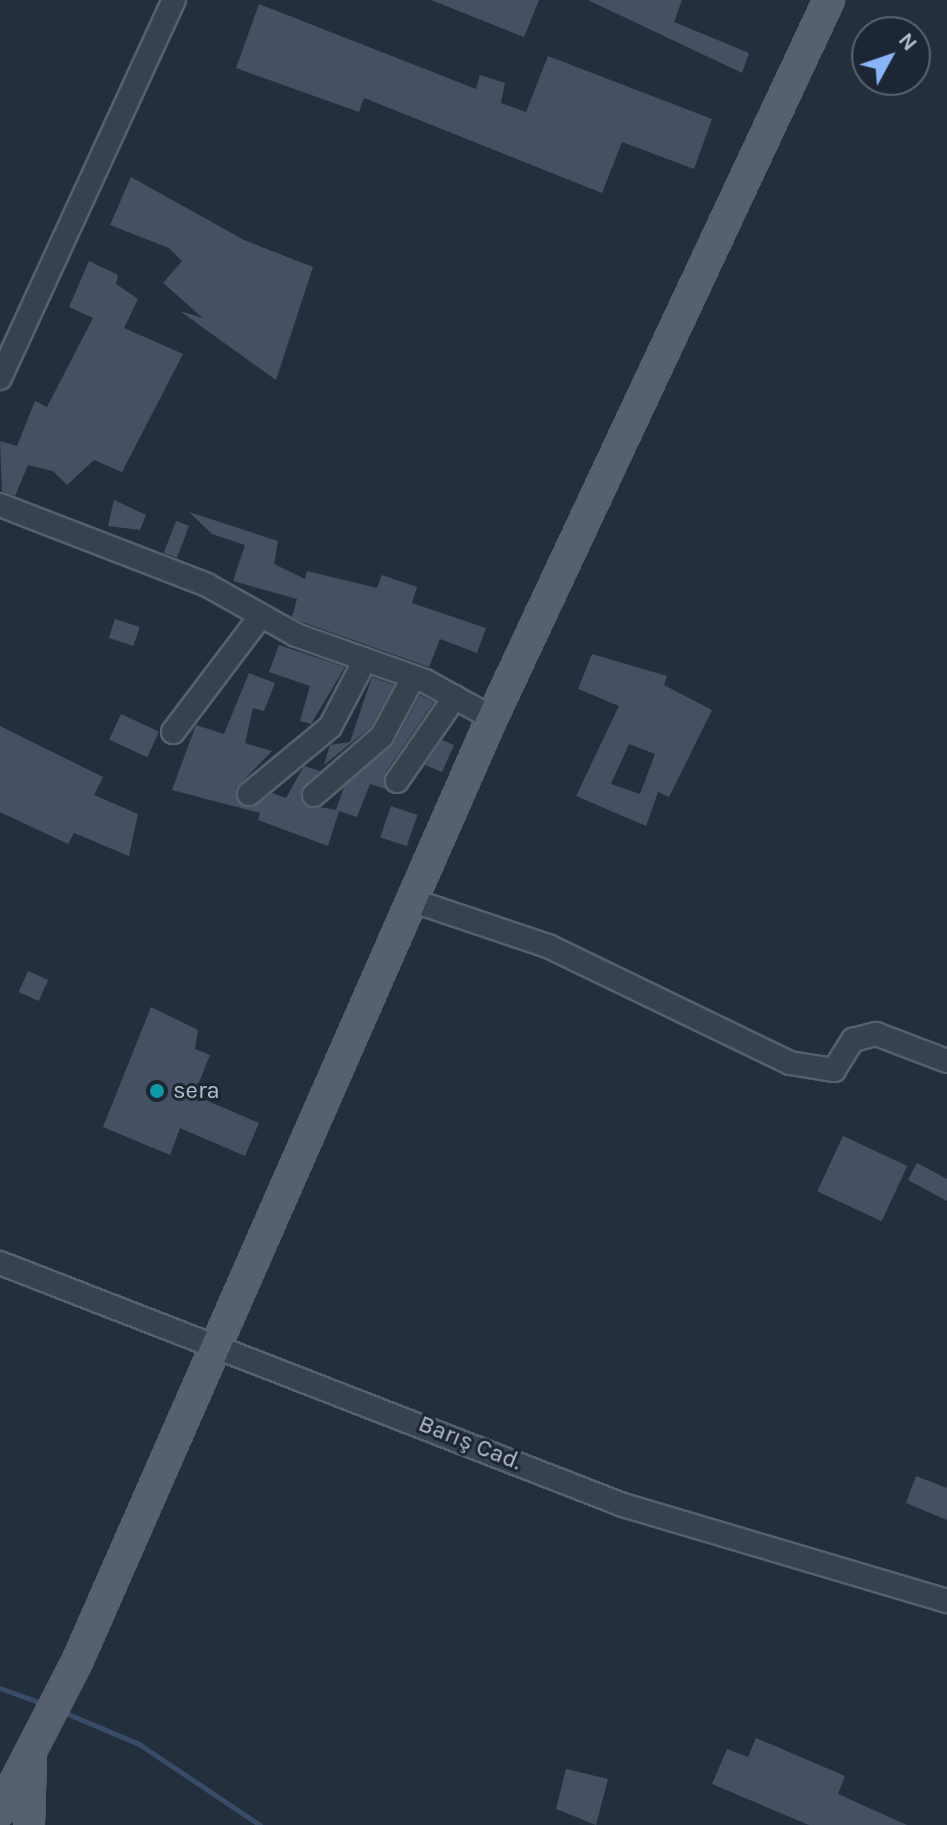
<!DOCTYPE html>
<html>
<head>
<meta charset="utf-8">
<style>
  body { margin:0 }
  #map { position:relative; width:947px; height:1825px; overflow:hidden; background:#242f3e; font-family:Karla,sans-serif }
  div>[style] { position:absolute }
  .stream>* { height:5px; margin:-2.5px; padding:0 2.5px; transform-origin:2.5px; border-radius:2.5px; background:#394c67 }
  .building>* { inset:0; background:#455162; transform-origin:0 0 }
  .roads { filter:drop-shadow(2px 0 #565f6c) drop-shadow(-2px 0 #565f6c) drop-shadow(0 2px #565f6c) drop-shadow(0 -2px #565f6c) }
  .minor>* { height:22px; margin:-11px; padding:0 11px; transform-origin:11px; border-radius:11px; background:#38414e }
  .major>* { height:28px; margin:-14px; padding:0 14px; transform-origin:14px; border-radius:14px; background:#56606e }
  .dots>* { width:22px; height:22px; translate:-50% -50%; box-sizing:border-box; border:4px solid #1d2633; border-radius:50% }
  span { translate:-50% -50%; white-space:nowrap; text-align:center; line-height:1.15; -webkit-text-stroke:6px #1d2633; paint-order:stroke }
  .poi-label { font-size:24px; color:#b4bcc9 }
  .left { translate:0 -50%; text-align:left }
  .street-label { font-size:24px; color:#b4bcc9 }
  .north { position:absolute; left:851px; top:16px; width:80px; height:80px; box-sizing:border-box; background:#1d2633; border:2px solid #59626f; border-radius:50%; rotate:50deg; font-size:22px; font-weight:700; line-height:32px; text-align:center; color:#b4bcc9 }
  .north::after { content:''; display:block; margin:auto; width:28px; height:36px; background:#8ab4f8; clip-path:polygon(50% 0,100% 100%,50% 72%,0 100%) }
</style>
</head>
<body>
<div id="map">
  <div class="stream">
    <i style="left:0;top:1688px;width:47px;rotate:20deg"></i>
    <i style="left:61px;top:1711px;width:85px;rotate:22.9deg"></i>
    <i style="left:139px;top:1744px;width:146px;rotate:33.8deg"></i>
  </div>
  <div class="building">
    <i style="clip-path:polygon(431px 0,539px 0,524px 37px)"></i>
    <i style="clip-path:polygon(588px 0,682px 0,674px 22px,749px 53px,742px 73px)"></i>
    <i style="clip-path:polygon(259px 4px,476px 89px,480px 75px,505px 83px,501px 103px,526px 112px,548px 56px,712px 119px,694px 169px,622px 142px,602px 193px,364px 98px,359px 112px,236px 68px)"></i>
    <i style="clip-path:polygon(131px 177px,244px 240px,313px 267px,276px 380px,180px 311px,203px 318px,163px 283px,182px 261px,169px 248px,110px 225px)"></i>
    <i style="clip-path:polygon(89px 261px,118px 275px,116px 284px,138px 299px,124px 328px,183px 354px,122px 472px,94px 460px,67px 485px,53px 471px,28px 465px,15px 496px,2px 491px,0 441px,17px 446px,35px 401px,47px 407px,93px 318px,69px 307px)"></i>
    <i style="clip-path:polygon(114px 500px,146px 515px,140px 530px,108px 526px)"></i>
    <i style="clip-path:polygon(189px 512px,278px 541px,274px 564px,305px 579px,307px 571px,377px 588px,382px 575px,417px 587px,412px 603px,486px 628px,477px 653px,440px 639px,429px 667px,302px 622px,292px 617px,297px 599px,233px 581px,245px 545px,212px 534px)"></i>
    <i style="left:176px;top:521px;width:14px;height:34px;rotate:21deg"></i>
    <i style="left:115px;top:619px;width:26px;height:20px;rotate:18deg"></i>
    <i style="clip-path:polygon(279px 645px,345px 667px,311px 724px,300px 721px,310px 686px,269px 672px)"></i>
    <i style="clip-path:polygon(evenodd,592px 654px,667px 676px,664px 685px,712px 710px,669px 797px,658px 792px,646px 826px,576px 796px,619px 706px,578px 689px,592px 654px,629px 744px,655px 754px,640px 794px,611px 784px,629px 744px)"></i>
    <i style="clip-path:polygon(249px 673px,275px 683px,264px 711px,253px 708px,245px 743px,272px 751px,236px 788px,245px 807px,272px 793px,286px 798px,304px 766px,320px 771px,301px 790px,303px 804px,336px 810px,344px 787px,394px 743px,420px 695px,434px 702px,385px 773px,386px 789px,370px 784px,357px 817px,339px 811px,328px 846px,258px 820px,260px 813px,172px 790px,196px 725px,224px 734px)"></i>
    <i style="clip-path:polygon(372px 677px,394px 685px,371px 727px,324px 765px,330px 745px,350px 742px)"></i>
    <i style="left:121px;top:714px;width:42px;height:28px;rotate:25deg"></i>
    <i style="clip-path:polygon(0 726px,103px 777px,94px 795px,138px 814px,129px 856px,74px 833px,68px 844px,0 812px)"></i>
    <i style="clip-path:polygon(442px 740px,454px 745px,442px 772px,425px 765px)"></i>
    <i style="left:391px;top:806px;width:28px;height:33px;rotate:19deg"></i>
    <i style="left:28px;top:971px;width:22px;height:23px;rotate:24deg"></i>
    <i style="clip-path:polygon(151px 1007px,198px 1030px,195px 1049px,210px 1055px,194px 1095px,259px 1123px,245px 1156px,180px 1128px,170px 1155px,103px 1127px)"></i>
    <i style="left:843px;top:1136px;width:71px;height:61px;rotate:25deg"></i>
    <i style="clip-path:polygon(917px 1163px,947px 1179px,947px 1201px,908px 1180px)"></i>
    <i style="clip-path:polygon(916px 1476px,947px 1488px,947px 1520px,906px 1503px)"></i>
    <i style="clip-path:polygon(756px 1738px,845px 1776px,838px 1794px,907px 1825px,809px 1825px,712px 1784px,727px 1749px,748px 1757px)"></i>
    <i style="clip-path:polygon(566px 1769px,608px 1779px,596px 1825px,556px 1809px)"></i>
  </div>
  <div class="roads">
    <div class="minor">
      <i style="left:0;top:378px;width:416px;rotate:-65.3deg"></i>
      <i style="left:0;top:505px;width:222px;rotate:21.1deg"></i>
      <i style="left:207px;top:585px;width:102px;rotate:29.3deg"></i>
      <i style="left:296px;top:635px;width:137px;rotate:19.6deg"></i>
      <i style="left:425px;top:681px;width:77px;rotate:28.9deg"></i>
      <i style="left:173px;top:732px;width:144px;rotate:-52.9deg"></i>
      <i style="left:397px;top:781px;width:102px;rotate:-55.4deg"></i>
      <i style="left:249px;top:794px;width:105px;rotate:-39.6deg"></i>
      <i style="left:330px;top:727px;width:76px;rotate:-62.4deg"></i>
      <i style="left:314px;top:795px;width:90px;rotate:-40.9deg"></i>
      <i style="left:382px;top:736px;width:64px;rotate:-61.8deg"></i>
      <i style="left:411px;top:900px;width:145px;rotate:18.6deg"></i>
      <i style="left:548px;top:946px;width:269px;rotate:25.8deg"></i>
      <i style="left:790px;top:1063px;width:45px;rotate:9deg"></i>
      <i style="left:834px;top:1070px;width:36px;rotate:-58deg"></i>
      <i style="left:853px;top:1040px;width:24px;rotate:-15deg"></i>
      <i style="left:876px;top:1034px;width:76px;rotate:20.8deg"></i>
      <i style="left:0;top:1263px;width:668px;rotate:21.23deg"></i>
      <i style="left:623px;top:1505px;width:338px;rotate:16.5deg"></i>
    </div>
    <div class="major">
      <i style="left:0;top:1811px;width:168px;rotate:-62.7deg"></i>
      <i style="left:77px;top:1662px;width:1031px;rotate:-66.27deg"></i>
      <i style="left:492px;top:718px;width:793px;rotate:-64.86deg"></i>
      <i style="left:29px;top:1825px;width:67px;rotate:-88.3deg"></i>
    </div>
  </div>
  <div class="dots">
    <i style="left:157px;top:1091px;background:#0f9aa8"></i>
  </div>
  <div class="poi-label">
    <span class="left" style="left:173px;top:1091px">sera</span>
  </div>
  <div class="street-label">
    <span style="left:470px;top:1443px;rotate:22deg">Barış Cad.</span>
  </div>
  <div class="north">N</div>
</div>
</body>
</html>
